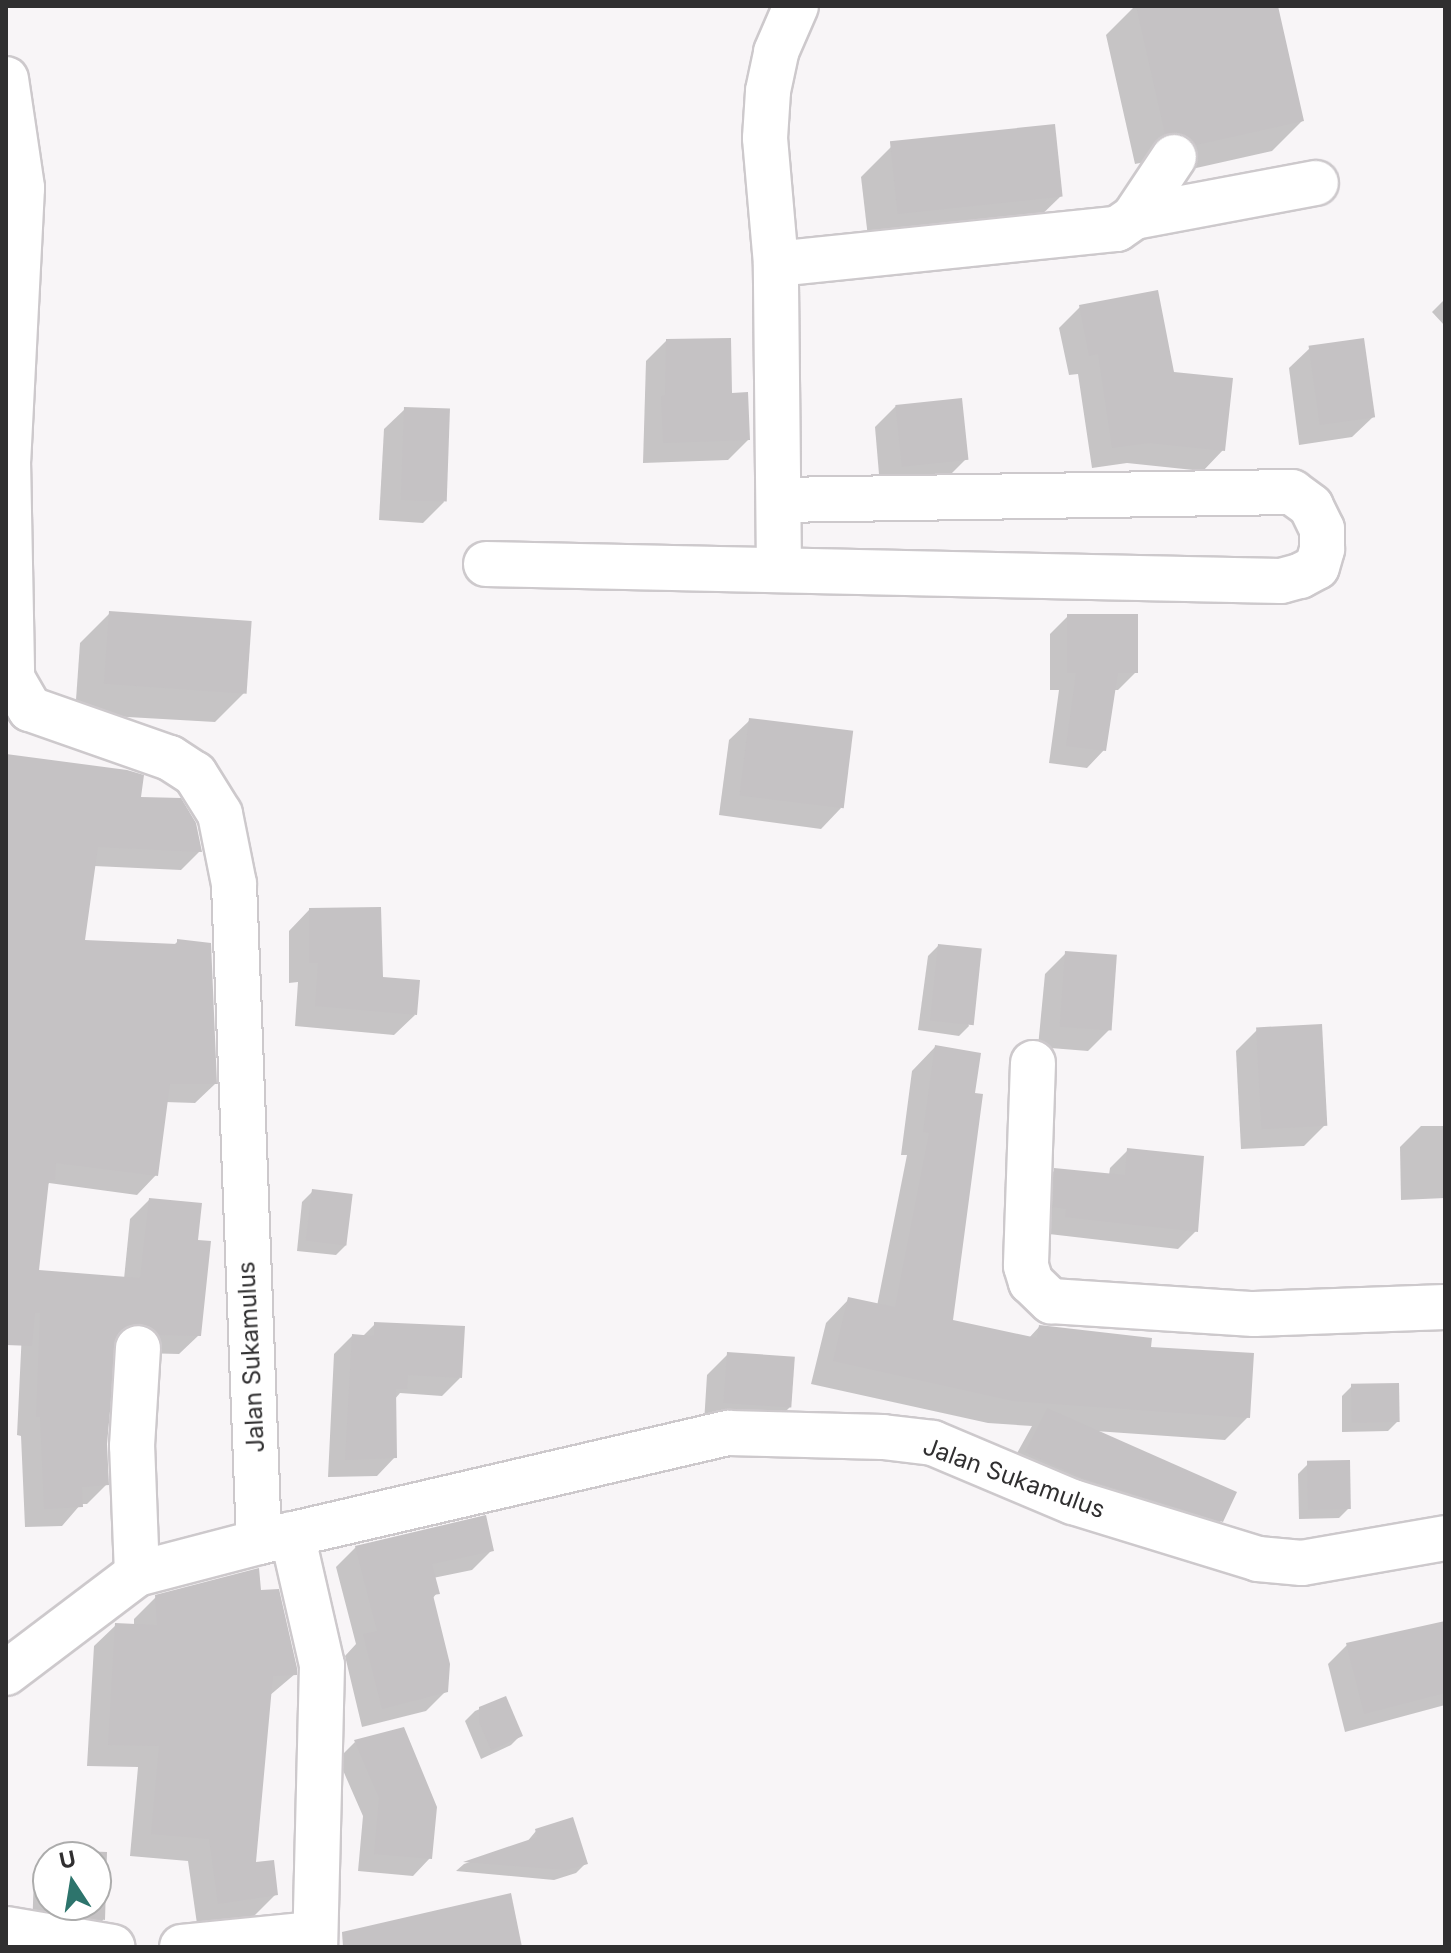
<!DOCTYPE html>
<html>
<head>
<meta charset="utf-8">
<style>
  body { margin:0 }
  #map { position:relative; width:1451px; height:1953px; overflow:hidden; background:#f8f5f7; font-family:Inter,sans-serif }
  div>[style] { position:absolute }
  .shadow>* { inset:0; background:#0003 }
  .building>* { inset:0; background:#c5c2c4; transform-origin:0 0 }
  .roads { filter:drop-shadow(2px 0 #cdc9cc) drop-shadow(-2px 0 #cdc9cc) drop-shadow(0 2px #cdc9cc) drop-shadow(0 -2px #cdc9cc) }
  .minor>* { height:44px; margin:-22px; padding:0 22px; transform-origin:22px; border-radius:22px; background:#fff }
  span { translate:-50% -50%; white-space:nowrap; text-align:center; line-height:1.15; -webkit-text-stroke:6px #fff; paint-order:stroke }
  .street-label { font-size:24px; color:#302f30 }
  .frame { position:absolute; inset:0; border:8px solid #302f30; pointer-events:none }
  .north { position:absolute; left:32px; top:1841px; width:80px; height:80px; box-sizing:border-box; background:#fff; border:2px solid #acacac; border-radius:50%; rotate:348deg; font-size:22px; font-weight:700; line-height:32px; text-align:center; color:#302f30 }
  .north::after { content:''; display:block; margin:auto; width:28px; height:36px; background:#2d746c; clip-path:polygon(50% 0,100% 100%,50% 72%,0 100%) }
</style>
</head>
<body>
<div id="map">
  <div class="shadow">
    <i style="clip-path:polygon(1135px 6px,1276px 6px,1302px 121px,1272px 151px,1165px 175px,1145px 162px,1135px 164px,1106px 35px)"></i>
    <i style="clip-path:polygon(891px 147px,1061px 196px,1030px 226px,869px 246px,861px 177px)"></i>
    <i style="clip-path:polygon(1445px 299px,1445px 326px,1432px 312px)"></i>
    <i style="clip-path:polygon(1080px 307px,1172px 373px,1223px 450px,1203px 471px,1127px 463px,1092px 468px,1078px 374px,1069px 375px,1059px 328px)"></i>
    <i style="clip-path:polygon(666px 341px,730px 395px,748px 440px,728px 460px,643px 463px,646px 361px)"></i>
    <i style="clip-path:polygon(1310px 348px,1373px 417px,1352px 437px,1299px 445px,1289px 368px)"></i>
    <i style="clip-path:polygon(896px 406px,965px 460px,945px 480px,880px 486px,875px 427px)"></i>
    <i style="clip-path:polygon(405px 409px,444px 502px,423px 523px,379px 520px,384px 429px)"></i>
    <i style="clip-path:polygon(110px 613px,245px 692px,215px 722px,75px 714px,80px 643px)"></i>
    <i style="clip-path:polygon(1068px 616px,1136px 672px,1118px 690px,1113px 690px,1104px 750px,1087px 768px,1049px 763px,1059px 690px,1050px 690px,1050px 634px)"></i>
    <i style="clip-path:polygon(750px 720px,841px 808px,821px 829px,719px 815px,729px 740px)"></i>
    <i style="clip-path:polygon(6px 754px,139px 799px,200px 851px,181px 870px,94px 866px,83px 942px,173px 946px,178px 941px,215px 1084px,195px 1103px,165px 1102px,156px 1175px,137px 1195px,49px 1183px,46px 1186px,37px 1272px,124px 1279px,130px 1219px,149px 1200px,196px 1242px,199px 1335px,179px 1354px,139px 1353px,114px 1342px,105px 1444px,106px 1485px,87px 1504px,81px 1504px,62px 1526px,25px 1527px,21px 1436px,17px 1435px,22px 1331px,6px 1331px)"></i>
    <i style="clip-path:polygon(309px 910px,415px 1015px,394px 1035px,295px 1026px,298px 982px,289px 983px,289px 931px)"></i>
    <i style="clip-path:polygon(938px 946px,969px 1026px,959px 1036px,918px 1030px,928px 956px)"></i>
    <i style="clip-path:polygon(1066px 953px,1109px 1030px,1088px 1051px,1038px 1047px,1045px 974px)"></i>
    <i style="clip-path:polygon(1257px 1030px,1325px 1125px,1304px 1146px,1241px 1149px,1236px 1051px)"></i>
    <i style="clip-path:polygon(935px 1047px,973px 1095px,951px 1322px,1028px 1339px,1039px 1327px,1149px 1349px,1248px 1417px,1225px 1440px,1095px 1431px,1221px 1521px,1201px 1542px,1006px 1473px,1032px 1426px,988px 1423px,811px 1384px,826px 1323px,849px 1299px,877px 1306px,907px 1155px,901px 1155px,912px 1071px)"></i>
    <i style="clip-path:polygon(1421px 1126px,1445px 1126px,1445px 1198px,1401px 1200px,1400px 1147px)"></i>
    <i style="clip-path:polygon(1128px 1150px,1196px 1231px,1178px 1249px,1049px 1234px,1037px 1187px,1055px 1170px,1109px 1175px,1110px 1168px)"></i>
    <i style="clip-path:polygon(312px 1192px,346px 1245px,336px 1255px,297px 1251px,302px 1202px)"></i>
    <i style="clip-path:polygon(375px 1324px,460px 1378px,442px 1396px,400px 1393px,394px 1400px,395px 1457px,377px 1476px,328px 1477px,334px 1354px,352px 1336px,362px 1337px)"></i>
    <i style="clip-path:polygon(728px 1354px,790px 1407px,769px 1428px,704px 1423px,707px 1375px)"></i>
    <i style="clip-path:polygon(1352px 1386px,1398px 1421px,1388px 1431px,1342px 1432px,1342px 1396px)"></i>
    <i style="clip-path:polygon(1308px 1464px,1349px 1508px,1339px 1518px,1299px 1519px,1298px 1474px)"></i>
    <i style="clip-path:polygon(356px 1547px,492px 1550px,472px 1570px,433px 1578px,437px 1593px,432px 1599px,446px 1691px,426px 1711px,362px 1727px,345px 1656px,356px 1644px,336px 1567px)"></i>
    <i style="clip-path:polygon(259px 1593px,295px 1674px,269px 1696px,254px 1864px,276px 1894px,254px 1916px,197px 1924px,188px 1861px,130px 1856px,138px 1767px,87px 1766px,94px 1646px,116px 1625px,134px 1626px,134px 1619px,156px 1597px)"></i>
    <i style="clip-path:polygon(1445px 1623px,1445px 1705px,1345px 1732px,1328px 1664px,1347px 1645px)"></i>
    <i style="clip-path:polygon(504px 1699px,521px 1735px,511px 1745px,481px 1759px,465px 1721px,475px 1711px)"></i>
    <i style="clip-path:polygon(355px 1742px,430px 1858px,413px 1876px,358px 1871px,363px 1816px,338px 1759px)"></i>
    <i style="clip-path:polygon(536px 1831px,586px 1863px,576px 1873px,554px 1880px,456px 1871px,464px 1864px,526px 1843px)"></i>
    <i style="clip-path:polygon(55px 1852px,105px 1854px,103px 1920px,82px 1940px,32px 1932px,34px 1873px,48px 1859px,48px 1905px,96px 1905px,96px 1857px,50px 1857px)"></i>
  </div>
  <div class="building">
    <i style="clip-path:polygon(1136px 6px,1278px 6px,1304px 121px,1196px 145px,1187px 136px,1176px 132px,1165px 134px)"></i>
    <i style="left:1055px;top:124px;width:73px;height:166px;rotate:84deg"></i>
    <i style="clip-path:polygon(1158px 290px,1174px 372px,1233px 378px,1225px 451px,1149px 443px,1112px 448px,1098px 354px,1089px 356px,1079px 305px)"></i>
    <i style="clip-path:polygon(731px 338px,732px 393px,748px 392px,750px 440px,663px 443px,661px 396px,665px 395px,666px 339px)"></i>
    <i style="left:1364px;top:338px;width:80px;height:56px;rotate:82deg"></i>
    <i style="left:962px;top:398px;width:62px;height:67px;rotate:84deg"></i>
    <i style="left:404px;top:407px;width:46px;height:93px;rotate:2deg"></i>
    <i style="left:109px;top:611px;width:143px;height:73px;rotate:4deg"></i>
    <i style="clip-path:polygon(1067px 614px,1138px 614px,1138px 673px,1118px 673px,1106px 751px,1066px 746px,1076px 673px,1067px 673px)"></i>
    <i style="left:749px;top:718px;width:105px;height:78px;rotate:7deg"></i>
    <i style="clip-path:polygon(6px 754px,127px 770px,144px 775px,141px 797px,181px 798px,196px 823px,202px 852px,98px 847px,85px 940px,177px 944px,177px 939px,211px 943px,217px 1084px,170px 1084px,158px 1176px,56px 1163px,55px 1180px,49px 1180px,39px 1270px,140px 1278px,149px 1198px,202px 1203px,198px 1240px,211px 1241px,201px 1336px,159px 1335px,151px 1327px,139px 1323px,126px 1326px,117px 1335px,107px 1444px,109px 1485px,82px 1487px,83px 1507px,44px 1509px,40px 1417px,36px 1417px,40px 1313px,35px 1313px,32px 1346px,6px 1345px)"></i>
    <i style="clip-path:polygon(381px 907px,383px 977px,420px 980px,417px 1015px,315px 1006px,318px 963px,309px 963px,309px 908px)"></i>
    <i style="left:938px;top:944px;width:44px;height:77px;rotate:6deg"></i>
    <i style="left:1065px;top:951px;width:52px;height:76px;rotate:4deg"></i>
    <i style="left:1322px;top:1024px;width:102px;height:66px;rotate:87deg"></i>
    <i style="clip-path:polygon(935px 1045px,981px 1053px,975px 1093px,983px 1094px,953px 1320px,1037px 1338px,1039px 1325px,1152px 1338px,1151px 1347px,1254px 1353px,1250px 1418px,1013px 1401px,833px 1361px,848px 1297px,895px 1307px,929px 1133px,923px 1132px)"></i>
    <i style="clip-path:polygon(1127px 1148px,1204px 1156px,1198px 1232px,1065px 1217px,1066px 1209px,1053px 1207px,1054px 1168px,1125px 1175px)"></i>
    <i style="left:312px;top:1189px;width:41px;height:52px;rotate:7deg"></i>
    <i style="clip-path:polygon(374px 1322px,465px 1326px,462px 1378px,408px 1375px,407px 1389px,396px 1389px,397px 1458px,345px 1460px,352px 1334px,374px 1336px)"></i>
    <i style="left:727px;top:1352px;width:68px;height:51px;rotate:4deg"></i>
    <i style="left:1399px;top:1383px;width:39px;height:48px;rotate:89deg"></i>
    <i style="clip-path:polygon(1047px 1408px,1237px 1492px,1223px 1522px,1082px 1478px,1025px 1452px)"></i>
    <i style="left:1350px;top:1460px;width:49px;height:43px;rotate:89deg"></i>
    <i style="clip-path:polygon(486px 1515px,494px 1551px,432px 1564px,440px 1594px,433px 1595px,450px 1664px,448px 1692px,382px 1709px,363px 1634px,377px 1631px,355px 1546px)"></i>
    <i style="clip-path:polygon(259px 1568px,261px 1590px,279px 1589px,297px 1668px,297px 1675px,273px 1676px,256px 1862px,274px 1860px,278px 1895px,218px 1904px,209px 1839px,151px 1834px,159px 1746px,108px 1745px,115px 1623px,157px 1625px,155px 1595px)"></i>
    <i style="clip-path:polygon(1445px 1621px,1445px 1693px,1364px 1714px,1346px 1643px)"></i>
    <i style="clip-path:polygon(506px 1696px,523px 1736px,491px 1750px,479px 1722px,479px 1707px)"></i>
    <i style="clip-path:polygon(404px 1727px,437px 1807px,432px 1859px,374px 1854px,379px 1798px,354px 1740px)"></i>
    <i style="clip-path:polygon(573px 1817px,588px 1864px,566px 1870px,463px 1862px,537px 1837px,535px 1829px)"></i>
    <i style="clip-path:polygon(54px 1850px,107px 1852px,105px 1920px,52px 1911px,52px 1905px,96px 1905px,96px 1857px,54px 1857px)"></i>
    <i style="clip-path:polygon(511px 1893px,522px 1947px,343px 1947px,342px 1932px)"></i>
  </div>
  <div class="roads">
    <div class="minor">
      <i style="left:6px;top:79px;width:110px;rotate:81.6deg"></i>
      <i style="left:22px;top:188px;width:272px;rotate:92.9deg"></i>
      <i style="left:8px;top:460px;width:218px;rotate:88.9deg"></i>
      <i style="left:12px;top:678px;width:36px;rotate:60deg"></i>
      <i style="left:30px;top:709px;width:148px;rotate:19.3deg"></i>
      <i style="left:170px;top:758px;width:30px;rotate:33deg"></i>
      <i style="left:195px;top:774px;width:47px;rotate:58deg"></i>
      <i style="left:220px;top:814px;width:71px;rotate:78.7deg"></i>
      <i style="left:234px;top:884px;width:658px;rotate:87.82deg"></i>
      <i style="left:1134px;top:217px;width:185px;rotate:-10.6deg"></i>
      <i style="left:776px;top:264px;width:343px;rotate:-5.9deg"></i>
      <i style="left:1117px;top:229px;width:21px;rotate:-35deg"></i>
      <i style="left:1134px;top:217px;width:72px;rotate:-56.3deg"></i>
      <i style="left:486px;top:564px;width:795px;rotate:1.23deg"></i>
      <i style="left:1281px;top:581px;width:20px;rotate:-15deg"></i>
      <i style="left:1300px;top:576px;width:19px;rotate:-28deg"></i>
      <i style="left:1317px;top:567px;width:19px;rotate:-74deg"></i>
      <i style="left:1322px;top:549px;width:20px;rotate:-90deg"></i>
      <i style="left:1322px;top:529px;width:25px;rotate:-116deg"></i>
      <i style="left:1311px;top:506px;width:24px;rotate:-144deg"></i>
      <i style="left:1292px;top:492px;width:513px;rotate:179.11deg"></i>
      <i style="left:779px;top:570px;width:306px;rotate:-90.6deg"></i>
      <i style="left:776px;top:264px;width:126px;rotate:-95deg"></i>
      <i style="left:765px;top:138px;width:47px;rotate:-86.3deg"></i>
      <i style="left:768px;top:91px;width:40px;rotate:-78deg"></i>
      <i style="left:776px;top:52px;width:50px;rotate:-66.5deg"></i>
      <i style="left:1033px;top:1063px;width:203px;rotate:92deg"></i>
      <i style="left:1026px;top:1266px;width:17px;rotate:73deg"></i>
      <i style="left:1031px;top:1282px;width:28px;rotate:44deg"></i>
      <i style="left:1051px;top:1301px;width:203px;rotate:3.7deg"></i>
      <i style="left:1254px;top:1314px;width:191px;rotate:-2.1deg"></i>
      <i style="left:292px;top:1534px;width:134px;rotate:77.1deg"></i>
      <i style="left:322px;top:1665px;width:282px;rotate:91.4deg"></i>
      <i style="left:137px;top:1574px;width:128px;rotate:-92.2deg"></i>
      <i style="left:132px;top:1446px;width:98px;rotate:-86.5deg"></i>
      <i style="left:6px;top:1673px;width:164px;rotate:-37.1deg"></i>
      <i style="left:137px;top:1574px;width:126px;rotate:-14.7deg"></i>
      <i style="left:259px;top:1542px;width:482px;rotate:-13.1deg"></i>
      <i style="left:729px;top:1433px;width:154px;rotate:1.5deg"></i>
      <i style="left:883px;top:1437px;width:50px;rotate:6.8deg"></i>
      <i style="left:933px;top:1443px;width:152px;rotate:22.9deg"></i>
      <i style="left:1073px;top:1502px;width:194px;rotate:17.1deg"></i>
      <i style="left:1258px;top:1559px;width:44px;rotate:5.2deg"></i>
      <i style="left:1302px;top:1563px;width:145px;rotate:-9.9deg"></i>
      <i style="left:6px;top:1929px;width:108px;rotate:9.6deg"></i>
      <i style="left:182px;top:1947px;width:132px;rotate:-5.7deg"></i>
    </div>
  </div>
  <div class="street-label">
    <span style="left:251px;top:1357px;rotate:-93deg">Jalan Sukamulus</span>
    <span style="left:1014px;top:1478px;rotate:20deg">Jalan Sukamulus</span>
  </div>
  <div class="frame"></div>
  <div class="north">U</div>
</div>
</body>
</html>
